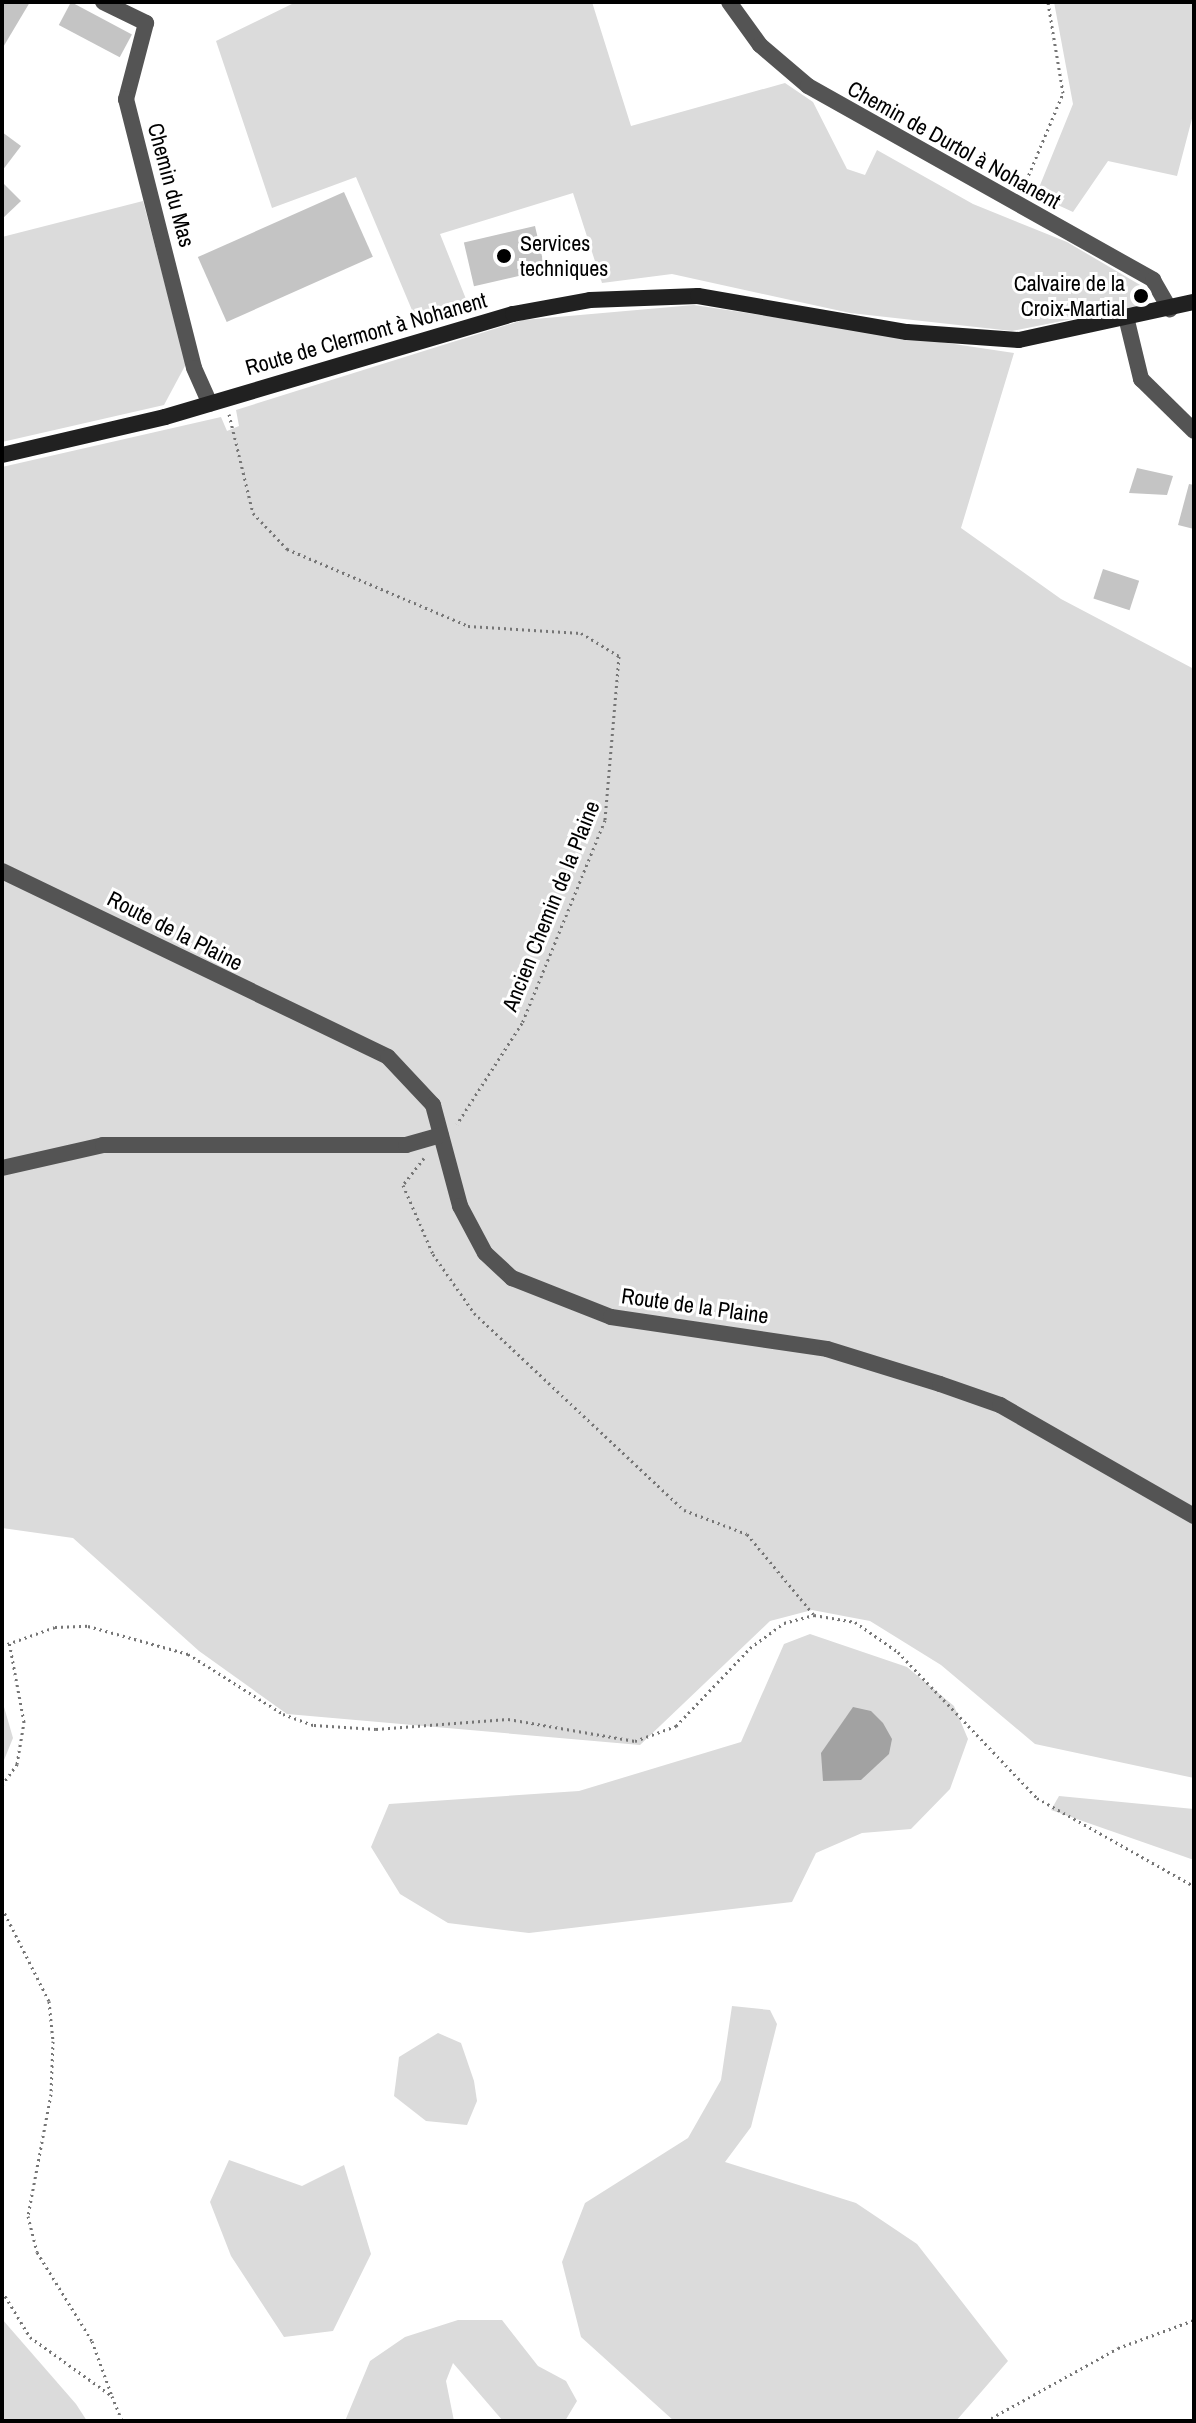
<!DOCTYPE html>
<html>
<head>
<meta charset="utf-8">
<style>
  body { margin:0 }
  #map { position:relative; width:1196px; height:2423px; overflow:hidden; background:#fff; font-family:"Archivo Narrow",sans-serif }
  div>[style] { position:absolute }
  .green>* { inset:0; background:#dbdbdb }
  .water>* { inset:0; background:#a2a2a2 }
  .building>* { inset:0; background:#c4c4c4; transform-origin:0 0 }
  .path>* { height:3px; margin-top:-1.5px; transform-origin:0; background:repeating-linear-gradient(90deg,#767676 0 2px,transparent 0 6px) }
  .street>* { height:16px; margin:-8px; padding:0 8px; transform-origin:8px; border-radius:8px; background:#545454 }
  .secondary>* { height:16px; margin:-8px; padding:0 8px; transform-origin:8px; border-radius:8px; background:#212121 }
  .dots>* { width:22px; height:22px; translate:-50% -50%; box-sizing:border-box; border:4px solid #fff; border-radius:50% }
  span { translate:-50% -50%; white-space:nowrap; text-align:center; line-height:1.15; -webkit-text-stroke:6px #fff; paint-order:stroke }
  .street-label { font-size:22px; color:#000 }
  .poi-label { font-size:22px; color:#000 }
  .left { translate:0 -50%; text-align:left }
  .right { translate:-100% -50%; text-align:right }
  .frame { position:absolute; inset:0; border:4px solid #000; pointer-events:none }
</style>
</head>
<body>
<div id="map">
  <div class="green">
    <i style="clip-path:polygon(296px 2px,592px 2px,631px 126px,785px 83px,813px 102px,847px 169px,865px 175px,877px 150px,973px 204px,1067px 242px,1147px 289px,1142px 305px,1012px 331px,850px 313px,672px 274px,602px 283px,573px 193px,440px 234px,468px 304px,417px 322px,356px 177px,272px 208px,216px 41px)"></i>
    <i style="clip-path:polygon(1054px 2px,1194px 2px,1194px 111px,1177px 176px,1108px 161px,1073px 212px,1036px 195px,1073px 104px)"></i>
    <i style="clip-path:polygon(143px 201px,186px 364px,164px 405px,2px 442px,2px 237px)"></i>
    <i style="clip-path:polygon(694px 305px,1014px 353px,961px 528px,1061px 599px,1194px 669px,1194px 1778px,1035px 1744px,941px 1665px,870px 1621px,812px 1610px,770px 1621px,640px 1745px,287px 1714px,199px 1651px,73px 1538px,2px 1528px,2px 467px,221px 417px,227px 431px,239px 426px,236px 410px,523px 320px)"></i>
    <i style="clip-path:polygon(810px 1634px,907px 1667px,954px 1706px,968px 1739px,950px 1789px,911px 1829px,862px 1833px,816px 1853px,792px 1902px,529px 1933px,448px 1923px,400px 1894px,371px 1847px,389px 1804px,579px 1791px,741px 1742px,784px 1644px)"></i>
    <i style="clip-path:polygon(2px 1700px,13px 1738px,2px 1765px)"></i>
    <i style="clip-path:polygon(1059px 1796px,1194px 1809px,1194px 1860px,1051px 1810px)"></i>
    <i style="clip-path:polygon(732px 2006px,770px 2010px,777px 2024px,751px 2127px,725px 2162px,856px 2203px,917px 2244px,1008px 2361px,956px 2421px,674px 2421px,581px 2337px,562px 2262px,585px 2203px,688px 2138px,721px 2080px)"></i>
    <i style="clip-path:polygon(438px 2033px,461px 2043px,474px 2081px,477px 2101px,467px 2125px,426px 2121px,394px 2096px,399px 2057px)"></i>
    <i style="clip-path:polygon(229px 2160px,302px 2186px,344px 2165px,371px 2254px,333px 2331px,284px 2337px,231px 2256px,210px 2202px)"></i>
    <i style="clip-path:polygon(2px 2319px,76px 2404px,87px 2421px,2px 2421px)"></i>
    <i style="clip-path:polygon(458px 2320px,502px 2320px,538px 2366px,566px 2381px,577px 2401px,565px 2421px,503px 2421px,453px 2363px,446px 2381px,454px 2421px,345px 2421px,370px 2361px,405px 2337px)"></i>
  </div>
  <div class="water">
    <i style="clip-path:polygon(853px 1707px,871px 1711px,883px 1723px,892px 1739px,889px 1754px,861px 1780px,823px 1781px,821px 1753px)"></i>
  </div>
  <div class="building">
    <i style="clip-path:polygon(2px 2px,30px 2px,2px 49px)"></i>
    <i style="left:71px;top:2px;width:69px;height:26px;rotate:28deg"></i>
    <i style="clip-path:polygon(2px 132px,21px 146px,2px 171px)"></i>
    <i style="clip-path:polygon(2px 182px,21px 201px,2px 219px)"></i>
    <i style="left:344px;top:192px;width:71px;height:160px;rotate:66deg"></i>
    <i style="left:535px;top:226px;width:45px;height:73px;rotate:77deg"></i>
    <i style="clip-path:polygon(1137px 468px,1173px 476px,1167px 495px,1129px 493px)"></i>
    <i style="clip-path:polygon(1189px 484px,1194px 485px,1194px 529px,1178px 525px)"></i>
    <i style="left:1103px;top:569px;width:38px;height:31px;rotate:18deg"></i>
  </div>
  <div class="path">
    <i style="left:1024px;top:186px;width:101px;rotate:-67.2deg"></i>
    <i style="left:1063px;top:93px;width:92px;rotate:-99.4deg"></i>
    <i style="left:229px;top:414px;width:102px;rotate:76.4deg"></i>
    <i style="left:253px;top:513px;width:50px;rotate:46.6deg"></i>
    <i style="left:287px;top:549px;width:197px;rotate:23deg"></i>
    <i style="left:468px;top:626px;width:113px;rotate:3.5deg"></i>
    <i style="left:581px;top:633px;width:44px;rotate:31.2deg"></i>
    <i style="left:619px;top:656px;width:165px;rotate:94.9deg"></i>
    <i style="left:605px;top:820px;width:219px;rotate:112.2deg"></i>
    <i style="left:522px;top:1023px;width:120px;rotate:122.8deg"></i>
    <i style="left:424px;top:1158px;width:34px;rotate:128deg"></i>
    <i style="left:403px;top:1185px;width:75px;rotate:66.5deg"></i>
    <i style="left:433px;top:1254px;width:72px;rotate:55.2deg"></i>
    <i style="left:474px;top:1313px;width:288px;rotate:43.2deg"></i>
    <i style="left:684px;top:1510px;width:67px;rotate:20.9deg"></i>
    <i style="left:747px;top:1534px;width:105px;rotate:50.4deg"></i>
    <i style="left:2px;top:1646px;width:56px;rotate:-19.7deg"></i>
    <i style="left:55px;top:1627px;width:33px;rotate:-2deg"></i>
    <i style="left:88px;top:1626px;width:104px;rotate:15.6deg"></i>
    <i style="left:188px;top:1654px;width:112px;rotate:32.3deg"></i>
    <i style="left:283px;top:1714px;width:33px;rotate:20deg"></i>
    <i style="left:314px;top:1725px;width:62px;rotate:3.7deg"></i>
    <i style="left:376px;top:1729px;width:132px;rotate:-4.3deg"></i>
    <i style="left:508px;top:1719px;width:129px;rotate:9.8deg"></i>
    <i style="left:635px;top:1741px;width:44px;rotate:-20.1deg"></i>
    <i style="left:676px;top:1726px;width:108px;rotate:-46.5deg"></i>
    <i style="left:750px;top:1648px;width:42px;rotate:-36.3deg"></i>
    <i style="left:784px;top:1623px;width:31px;rotate:-15deg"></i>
    <i style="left:814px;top:1615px;width:42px;rotate:9.7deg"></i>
    <i style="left:855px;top:1622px;width:52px;rotate:34.9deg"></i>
    <i style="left:898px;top:1652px;width:202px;rotate:46.4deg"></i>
    <i style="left:1037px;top:1798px;width:180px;rotate:29.3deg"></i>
    <i style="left:2px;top:1785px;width:26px;rotate:-54deg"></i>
    <i style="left:17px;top:1764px;width:43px;rotate:-80.5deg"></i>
    <i style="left:24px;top:1722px;width:82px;rotate:-100.5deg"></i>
    <i style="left:2px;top:1908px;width:104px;rotate:63.2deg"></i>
    <i style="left:49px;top:2001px;width:40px;rotate:84.3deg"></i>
    <i style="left:53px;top:2041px;width:53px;rotate:92.2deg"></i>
    <i style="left:51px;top:2094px;width:124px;rotate:100.7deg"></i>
    <i style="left:28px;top:2216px;width:37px;rotate:76deg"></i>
    <i style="left:37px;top:2252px;width:105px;rotate:58.3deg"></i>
    <i style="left:92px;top:2341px;width:59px;rotate:70deg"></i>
    <i style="left:2px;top:2291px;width:54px;rotate:58.7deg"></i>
    <i style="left:30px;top:2337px;width:101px;rotate:35.7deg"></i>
    <i style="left:112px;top:2396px;width:27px;rotate:68deg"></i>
    <i style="left:986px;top:2421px;width:151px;rotate:-28.9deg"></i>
    <i style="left:1118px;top:2348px;width:81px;rotate:-20.2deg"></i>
  </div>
  <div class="street">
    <i style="left:103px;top:2px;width:48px;rotate:26deg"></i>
    <i style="left:146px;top:23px;width:79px;rotate:104.7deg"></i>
    <i style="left:126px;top:99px;width:277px;rotate:75.8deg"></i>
    <i style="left:194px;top:368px;width:39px;rotate:66deg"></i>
    <i style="left:729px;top:2px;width:53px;rotate:54.2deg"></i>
    <i style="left:760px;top:45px;width:63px;rotate:40.5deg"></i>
    <i style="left:808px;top:86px;width:396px;rotate:29.3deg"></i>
    <i style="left:1153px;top:280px;width:34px;rotate:60deg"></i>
    <i style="left:1127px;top:321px;width:60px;rotate:76.4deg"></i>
    <i style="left:1141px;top:379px;width:74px;rotate:44.5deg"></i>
    <i style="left:2px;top:871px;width:428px;rotate:25.7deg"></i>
    <i style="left:388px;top:1057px;width:66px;rotate:46.8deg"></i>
    <i style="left:433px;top:1105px;width:105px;rotate:75deg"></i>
    <i style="left:460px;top:1206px;width:53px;rotate:62deg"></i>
    <i style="left:485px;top:1253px;width:37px;rotate:43deg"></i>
    <i style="left:512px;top:1278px;width:106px;rotate:21.5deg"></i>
    <i style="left:611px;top:1317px;width:218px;rotate:8.4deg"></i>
    <i style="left:827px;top:1349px;width:118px;rotate:17.2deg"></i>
    <i style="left:940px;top:1384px;width:64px;rotate:19.3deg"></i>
    <i style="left:1000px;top:1405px;width:224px;rotate:29.8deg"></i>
    <i style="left:2px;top:1168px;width:104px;rotate:-12.8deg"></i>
    <i style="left:103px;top:1145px;width:303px"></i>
    <i style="left:406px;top:1145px;width:36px;rotate:-16deg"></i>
  </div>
  <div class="secondary">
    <i style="left:2px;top:455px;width:167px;rotate:-13.1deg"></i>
    <i style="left:165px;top:417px;width:363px;rotate:-16.5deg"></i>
    <i style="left:513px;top:314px;width:78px;rotate:-10.3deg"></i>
    <i style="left:590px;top:300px;width:108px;rotate:-2.1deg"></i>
    <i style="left:698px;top:296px;width:212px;rotate:9.8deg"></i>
    <i style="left:907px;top:332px;width:112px;rotate:4.1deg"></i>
    <i style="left:1019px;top:340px;width:179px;rotate:-12.3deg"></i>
  </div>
  <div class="dots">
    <i style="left:504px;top:256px;background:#000"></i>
    <i style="left:1141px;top:296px;background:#000"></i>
  </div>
  <div class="street-label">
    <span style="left:954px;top:145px;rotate:29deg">Chemin de Durtol à Nohanent</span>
    <span style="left:171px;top:185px;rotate:75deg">Chemin du Mas</span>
    <span style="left:366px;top:334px;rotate:-16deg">Route de Clermont à Nohanent</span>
    <span style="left:551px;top:906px;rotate:-68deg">Ancien Chemin de la Plaine</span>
    <span style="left:175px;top:931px;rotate:27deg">Route de la Plaine</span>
    <span style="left:695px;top:1306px;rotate:8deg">Route de la Plaine</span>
  </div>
  <div class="poi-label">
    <span class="left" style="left:520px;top:256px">Services<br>techniques</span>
    <span class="right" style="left:1125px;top:296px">Calvaire de la<br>Croix-Martial</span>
  </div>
  <div class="frame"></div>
</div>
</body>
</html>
